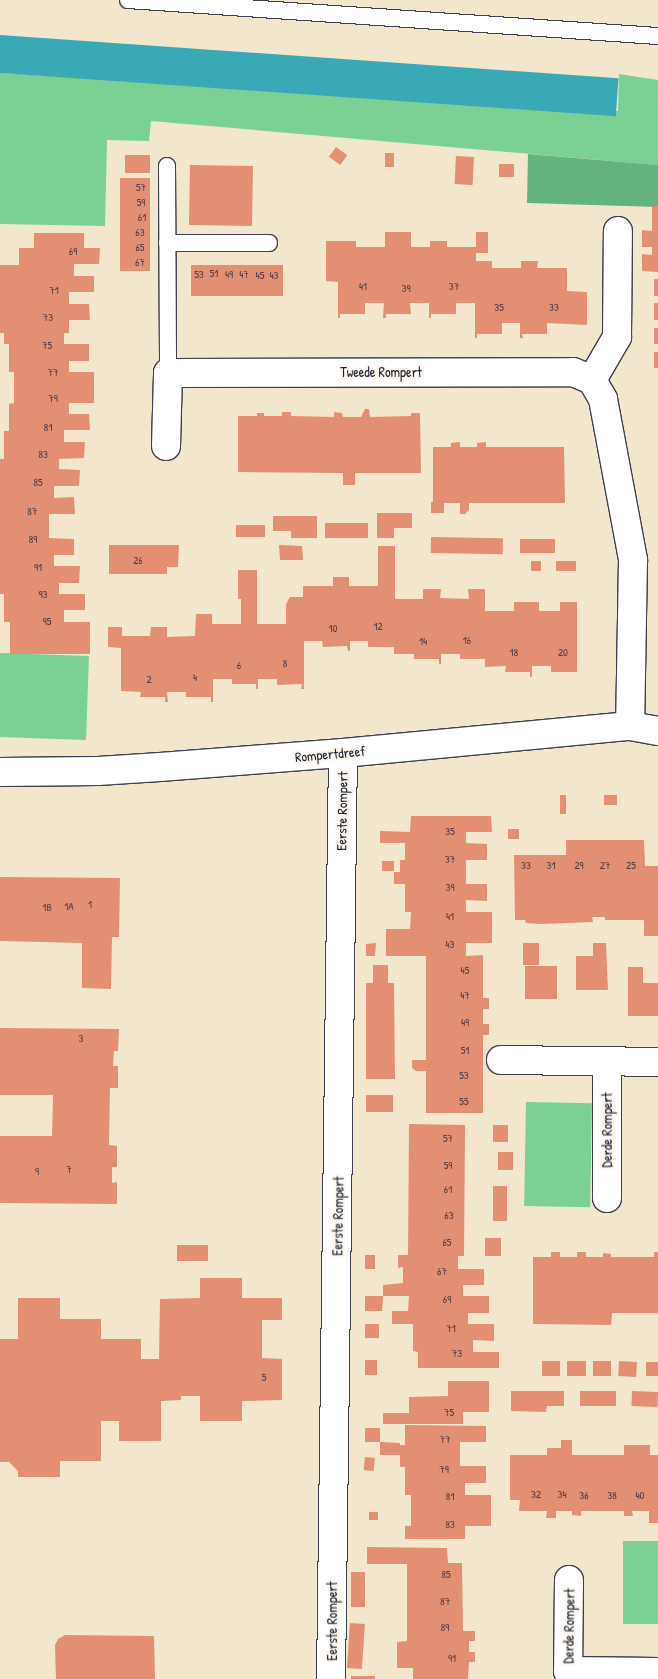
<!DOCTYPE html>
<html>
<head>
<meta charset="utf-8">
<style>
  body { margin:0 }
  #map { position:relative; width:658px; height:1679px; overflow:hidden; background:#f2e7cc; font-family:"Patrick Hand",sans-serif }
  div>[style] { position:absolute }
  .green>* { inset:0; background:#7bd093; transform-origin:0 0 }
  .forest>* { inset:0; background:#64b27d }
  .water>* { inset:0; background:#39aab5; transform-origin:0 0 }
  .building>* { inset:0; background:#e28f74; transform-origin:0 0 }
  .roads { filter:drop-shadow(1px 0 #414051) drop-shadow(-1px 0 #414051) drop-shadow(0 1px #414051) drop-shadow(0 -1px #414051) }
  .lane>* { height:16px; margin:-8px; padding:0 8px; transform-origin:8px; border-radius:8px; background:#fff }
  .street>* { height:28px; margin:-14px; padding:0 14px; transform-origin:14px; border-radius:14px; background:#fff }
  span { translate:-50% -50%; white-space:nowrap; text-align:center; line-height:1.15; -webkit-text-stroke:4.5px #fbf7ec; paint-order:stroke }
  .number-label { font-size:11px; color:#523d49 }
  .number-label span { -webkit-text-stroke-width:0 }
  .street-label { font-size:14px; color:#22223b }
</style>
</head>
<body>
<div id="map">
  <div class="green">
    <i style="clip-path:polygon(0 73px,618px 111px,619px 74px,658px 80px,658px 165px,151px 121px,149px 141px,107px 140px,105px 226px,0 224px)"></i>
    <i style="left:0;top:653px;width:89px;height:84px;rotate:2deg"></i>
    <i style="left:526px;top:1102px;width:66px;height:104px;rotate:1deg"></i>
    <i style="left:623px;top:1541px;width:35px;height:83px"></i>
  </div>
  <div class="forest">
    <i style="clip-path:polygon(528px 154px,658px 165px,658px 207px,527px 203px)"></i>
  </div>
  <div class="water">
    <i style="left:0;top:35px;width:620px;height:38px;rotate:4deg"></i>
  </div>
  <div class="building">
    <i style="left:336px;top:147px;width:14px;height:12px;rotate:36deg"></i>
    <i style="left:385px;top:153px;width:9px;height:14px"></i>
    <i style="left:125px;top:155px;width:25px;height:18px"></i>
    <i style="left:456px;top:156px;width:18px;height:28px;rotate:3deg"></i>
    <i style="left:514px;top:164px;width:13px;height:15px;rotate:90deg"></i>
    <i style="left:253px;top:166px;width:60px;height:63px;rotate:91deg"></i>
    <i style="left:120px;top:178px;width:30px;height:93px"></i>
    <i style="clip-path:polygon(652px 206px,658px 206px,658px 272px,642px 271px,642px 254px,652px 255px,652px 247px,642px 247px,642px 230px,652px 231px)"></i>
    <i style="clip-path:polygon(385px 232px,411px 232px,411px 247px,430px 247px,430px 241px,447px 241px,447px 247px,476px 247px,476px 232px,488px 232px,488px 253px,476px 253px,476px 261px,492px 261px,492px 268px,521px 268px,521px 261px,538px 261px,537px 268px,567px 268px,567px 291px,587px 292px,587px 325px,547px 323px,547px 334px,522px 334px,523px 338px,520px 338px,520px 323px,502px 323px,502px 334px,477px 334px,477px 338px,475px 338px,475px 303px,456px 303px,456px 314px,431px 314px,431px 318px,429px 318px,429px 303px,410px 303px,411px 314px,386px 314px,386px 318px,383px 318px,384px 303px,365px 303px,365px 314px,340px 314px,340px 318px,338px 318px,338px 282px,326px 281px,326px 241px,356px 241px,356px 247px,385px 247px)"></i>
    <i style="clip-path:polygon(34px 233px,84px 233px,84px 248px,100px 248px,99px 264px,74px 264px,74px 276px,94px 276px,94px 292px,69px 292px,69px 304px,89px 304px,90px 320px,69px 320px,69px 333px,64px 333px,64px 344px,89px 344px,89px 361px,69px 361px,69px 372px,94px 372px,94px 403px,69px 403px,69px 414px,89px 414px,90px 430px,64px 430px,64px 442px,85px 442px,84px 458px,59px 459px,59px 469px,80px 470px,79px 486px,54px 486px,54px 498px,74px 497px,75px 514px,49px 514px,49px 538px,74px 539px,74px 555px,54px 555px,54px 566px,80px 566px,79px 583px,59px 583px,59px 594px,85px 594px,85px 610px,64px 610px,64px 622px,90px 622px,90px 654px,10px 654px,10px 622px,4px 622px,4px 594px,0 594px,0 459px,4px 459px,4px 431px,9px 431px,9px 404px,14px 403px,14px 372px,9px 372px,9px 344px,4px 344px,4px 333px,0 333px,0 265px,19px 265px,19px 248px,34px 248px)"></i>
    <i style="left:283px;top:265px;width:31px;height:92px;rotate:90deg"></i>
    <i style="left:654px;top:279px;width:4px;height:17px"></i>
    <i style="left:654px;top:303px;width:4px;height:17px"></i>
    <i style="left:654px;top:328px;width:4px;height:16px"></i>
    <i style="left:654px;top:352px;width:4px;height:16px"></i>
    <i style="clip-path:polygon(365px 409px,369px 409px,370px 417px,411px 416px,411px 413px,420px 413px,421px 473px,355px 473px,355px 485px,343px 485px,343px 473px,238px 472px,238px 416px,257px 416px,257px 413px,264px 413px,264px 416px,282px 416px,282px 412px,291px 412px,291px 416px,334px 417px,334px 412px,342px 413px,343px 417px,361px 417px)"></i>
    <i style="clip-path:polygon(460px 442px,460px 447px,477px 447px,477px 443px,486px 442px,486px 447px,564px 447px,565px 503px,469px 503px,469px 510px,465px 514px,460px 514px,460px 503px,444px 503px,444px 513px,431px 513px,431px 502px,433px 502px,433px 447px,451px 447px,451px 443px)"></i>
    <i style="clip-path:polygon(377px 513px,412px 513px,412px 528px,394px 528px,394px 538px,377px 538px)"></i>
    <i style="clip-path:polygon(273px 516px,317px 516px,317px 538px,291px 538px,291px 531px,273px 531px)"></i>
    <i style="left:325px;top:523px;width:43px;height:15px"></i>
    <i style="left:236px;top:525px;width:29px;height:12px"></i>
    <i style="left:431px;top:537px;width:72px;height:16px;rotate:1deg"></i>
    <i style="left:520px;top:539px;width:35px;height:14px"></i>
    <i style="clip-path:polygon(109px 545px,179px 545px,178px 567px,167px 567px,167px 574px,109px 574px)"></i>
    <i style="clip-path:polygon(279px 545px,302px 546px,303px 560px,280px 560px)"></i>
    <i style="clip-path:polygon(378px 546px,395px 546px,395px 599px,423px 599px,423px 589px,441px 589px,440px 598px,469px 599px,468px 589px,485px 589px,485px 611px,514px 611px,514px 602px,539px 602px,539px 611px,560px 611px,560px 602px,577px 602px,577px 672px,551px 672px,551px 666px,532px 666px,532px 677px,530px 677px,530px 672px,505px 672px,506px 666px,485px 667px,485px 659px,460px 659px,460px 654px,441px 654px,441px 664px,439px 664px,439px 659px,414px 659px,414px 654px,394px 654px,394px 647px,368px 647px,368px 641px,350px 641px,350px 651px,348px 651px,347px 646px,323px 647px,322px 641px,304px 641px,304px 689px,301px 689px,302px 684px,277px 685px,277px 679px,258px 679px,258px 689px,256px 689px,256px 684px,232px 684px,232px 679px,213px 679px,213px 702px,211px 702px,211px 697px,186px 697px,186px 692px,167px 692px,168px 702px,165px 702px,165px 697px,140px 697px,141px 692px,121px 691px,121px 648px,108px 647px,108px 627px,122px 627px,122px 636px,150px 636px,151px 627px,167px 627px,167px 637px,195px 636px,196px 614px,212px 614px,212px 624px,241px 624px,241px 599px,238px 599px,238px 570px,257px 570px,257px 624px,286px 624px,286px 604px,290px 597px,303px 597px,303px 586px,333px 586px,333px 577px,349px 577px,349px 586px,378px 586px)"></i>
    <i style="left:531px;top:561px;width:10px;height:10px"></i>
    <i style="left:556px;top:561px;width:20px;height:10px"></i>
    <i style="left:560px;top:795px;width:6px;height:19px"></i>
    <i style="left:604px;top:795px;width:13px;height:10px"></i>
    <i style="clip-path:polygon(411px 816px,491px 816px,492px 832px,466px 832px,466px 843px,487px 844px,487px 860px,466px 860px,466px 884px,487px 884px,487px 901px,466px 900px,466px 912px,492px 912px,492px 943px,466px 943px,466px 956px,483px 955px,483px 998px,489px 998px,489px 1009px,483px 1009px,483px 1024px,489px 1024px,489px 1035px,483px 1035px,483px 1113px,426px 1113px,426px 1071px,416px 1071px,412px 1068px,412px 1060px,426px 1060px,426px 956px,386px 956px,386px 929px,410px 929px,411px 912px,405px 912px,405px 884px,394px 884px,394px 872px,400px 872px,400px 860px,405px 860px,405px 843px,380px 843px,380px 831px,410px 832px)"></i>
    <i style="left:508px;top:829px;width:11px;height:10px"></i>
    <i style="clip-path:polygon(566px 840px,644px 840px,645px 866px,658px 866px,658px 936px,644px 936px,644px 920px,605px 920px,605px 917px,592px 917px,593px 922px,541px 924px,526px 923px,525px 920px,515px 920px,514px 855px,566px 855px)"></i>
    <i style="left:382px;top:861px;width:12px;height:10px"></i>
    <i style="clip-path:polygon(0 877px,120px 878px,119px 937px,112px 937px,111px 989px,82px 988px,82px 943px,0 941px)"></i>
    <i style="clip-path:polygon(376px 943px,375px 956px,366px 956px,366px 944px)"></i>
    <i style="left:523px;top:943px;width:16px;height:22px"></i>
    <i style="clip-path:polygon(593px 943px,606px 943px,608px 990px,576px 990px,576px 956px,593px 956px)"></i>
    <i style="clip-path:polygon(373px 965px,388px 965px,388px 983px,394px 983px,395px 1079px,366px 1079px,366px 983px,373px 983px)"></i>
    <i style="left:525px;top:966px;width:32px;height:33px"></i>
    <i style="clip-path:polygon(628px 967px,643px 967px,643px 983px,658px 983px,658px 1016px,628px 1016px)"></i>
    <i style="clip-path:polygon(0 1028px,119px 1029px,118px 1051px,114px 1051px,113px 1066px,118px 1066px,118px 1088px,110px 1088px,109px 1145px,117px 1146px,117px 1167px,112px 1167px,112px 1183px,117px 1182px,117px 1204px,0 1203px,0 1136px,52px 1136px,53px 1095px,0 1095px)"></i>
    <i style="left:366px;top:1095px;width:27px;height:17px"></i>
    <i style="clip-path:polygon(409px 1124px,465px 1125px,464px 1256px,458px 1256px,458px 1269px,484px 1269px,484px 1285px,463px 1285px,463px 1296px,489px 1296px,489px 1313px,468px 1313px,468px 1324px,494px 1324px,494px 1341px,473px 1340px,473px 1352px,499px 1352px,499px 1368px,418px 1368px,418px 1352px,413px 1351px,413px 1324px,392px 1324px,392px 1311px,408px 1311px,409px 1296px,383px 1296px,382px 1311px,365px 1311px,365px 1296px,383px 1296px,383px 1285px,403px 1283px,403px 1267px,398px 1268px,398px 1255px,408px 1255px)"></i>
    <i style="left:493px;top:1125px;width:15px;height:17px"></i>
    <i style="left:498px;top:1152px;width:15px;height:18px"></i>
    <i style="left:493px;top:1186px;width:14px;height:35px"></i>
    <i style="left:485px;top:1238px;width:16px;height:18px"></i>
    <i style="left:177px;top:1245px;width:31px;height:16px"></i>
    <i style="clip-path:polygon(551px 1252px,560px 1252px,560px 1257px,577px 1257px,577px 1252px,586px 1252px,586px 1257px,603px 1257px,603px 1253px,611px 1254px,611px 1257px,654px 1257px,654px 1252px,658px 1252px,658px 1313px,612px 1313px,611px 1325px,533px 1324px,533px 1257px,551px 1257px)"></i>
    <i style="left:365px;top:1255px;width:10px;height:14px"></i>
    <i style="clip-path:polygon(200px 1278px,242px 1278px,242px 1298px,282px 1298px,282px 1320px,262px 1320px,262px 1358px,282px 1359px,282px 1400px,242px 1401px,242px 1421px,200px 1421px,200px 1396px,181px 1396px,181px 1400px,161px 1401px,161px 1441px,119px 1441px,119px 1421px,101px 1421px,101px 1461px,60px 1461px,60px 1477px,18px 1477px,18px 1471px,9px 1462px,0 1462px,0 1339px,18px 1339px,18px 1298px,60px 1298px,60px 1319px,101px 1319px,101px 1339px,141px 1339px,141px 1359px,159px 1359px,160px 1299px,200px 1298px)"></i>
    <i style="left:365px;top:1324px;width:14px;height:14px"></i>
    <i style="left:365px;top:1360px;width:12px;height:15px"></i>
    <i style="left:542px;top:1361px;width:18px;height:15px"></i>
    <i style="left:567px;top:1361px;width:19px;height:15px"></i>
    <i style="left:611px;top:1361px;width:15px;height:18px;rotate:90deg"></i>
    <i style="left:619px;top:1361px;width:18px;height:15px;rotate:3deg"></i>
    <i style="left:646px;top:1362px;width:12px;height:14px"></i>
    <i style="clip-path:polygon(448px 1381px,489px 1381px,489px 1412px,463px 1412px,463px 1424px,383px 1424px,383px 1413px,409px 1413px,409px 1397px,448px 1396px)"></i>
    <i style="clip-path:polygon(511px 1391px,564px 1391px,564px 1406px,547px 1406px,546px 1412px,511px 1411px)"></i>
    <i style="left:580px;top:1391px;width:36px;height:15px"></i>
    <i style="left:632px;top:1391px;width:26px;height:15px;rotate:2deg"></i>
    <i style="clip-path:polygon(405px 1425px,486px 1426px,486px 1442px,460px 1442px,460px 1466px,486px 1466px,486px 1483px,465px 1483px,465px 1495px,491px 1495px,491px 1526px,465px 1526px,465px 1539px,405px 1539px,405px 1526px,411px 1526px,411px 1495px,405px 1495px,405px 1467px,400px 1467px,400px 1455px,380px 1455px,380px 1442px,400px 1443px,400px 1445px,405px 1445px)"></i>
    <i style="left:380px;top:1428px;width:14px;height:15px;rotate:90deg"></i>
    <i style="clip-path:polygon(561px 1440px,572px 1440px,572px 1455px,624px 1455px,624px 1445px,650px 1445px,650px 1455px,658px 1455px,658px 1523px,649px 1523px,649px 1511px,632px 1511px,633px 1516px,624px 1516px,624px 1511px,581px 1511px,581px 1516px,572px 1515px,572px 1511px,556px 1511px,556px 1518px,546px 1518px,547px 1511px,519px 1511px,520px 1500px,510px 1500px,510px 1455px,547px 1455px,547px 1448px,561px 1448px)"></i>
    <i style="left:365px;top:1457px;width:10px;height:13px;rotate:6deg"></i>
    <i style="left:369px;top:1512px;width:9px;height:8px"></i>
    <i style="clip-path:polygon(367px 1547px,447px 1548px,448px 1563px,462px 1563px,463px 1631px,475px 1631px,475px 1641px,469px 1641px,469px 1652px,475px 1652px,475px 1662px,469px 1662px,468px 1679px,413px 1679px,413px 1668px,397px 1668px,397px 1642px,407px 1641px,407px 1564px,367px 1564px)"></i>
    <i style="left:351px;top:1572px;width:14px;height:35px"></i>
    <i style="left:350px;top:1623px;width:15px;height:45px;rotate:4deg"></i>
    <i style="clip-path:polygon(65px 1635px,154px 1636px,155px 1679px,56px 1679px,55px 1645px,58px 1639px)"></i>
    <i style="left:351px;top:1676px;width:24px;height:3px"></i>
  </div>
  <div class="roads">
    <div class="lane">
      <i style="left:128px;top:0;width:531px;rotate:3.89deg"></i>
      <i style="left:167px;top:166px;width:207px;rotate:89.7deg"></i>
      <i style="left:167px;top:243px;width:102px"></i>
    </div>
    <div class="street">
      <i style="left:592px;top:380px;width:50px;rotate:-59.8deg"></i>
      <i style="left:617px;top:337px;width:106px;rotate:-89.5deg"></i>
      <i style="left:166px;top:446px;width:73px;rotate:-88.4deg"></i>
      <i style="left:168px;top:373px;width:405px;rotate:-0.1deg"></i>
      <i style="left:573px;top:372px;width:21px;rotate:23deg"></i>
      <i style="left:592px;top:380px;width:22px;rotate:60deg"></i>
      <i style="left:603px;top:399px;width:164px;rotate:79.4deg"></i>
      <i style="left:633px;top:560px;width:166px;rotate:91deg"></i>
      <i style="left:0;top:772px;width:98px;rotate:-0.6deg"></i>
      <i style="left:98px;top:771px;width:62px;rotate:-3.7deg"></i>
      <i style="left:160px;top:767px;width:184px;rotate:-4.4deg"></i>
      <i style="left:343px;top:753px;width:288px;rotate:-5.4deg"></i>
      <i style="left:630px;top:726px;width:28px;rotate:10deg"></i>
      <i style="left:501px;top:1060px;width:157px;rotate:0.7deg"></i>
      <i style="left:607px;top:1198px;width:136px;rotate:-90deg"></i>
      <i style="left:569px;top:1580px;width:91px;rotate:90.6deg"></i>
      <i style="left:568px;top:1671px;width:90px;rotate:0.6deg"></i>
      <i style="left:331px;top:1679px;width:926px;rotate:-89.26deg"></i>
    </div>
  </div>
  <div class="number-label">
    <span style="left:141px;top:187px">57</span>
    <span style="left:141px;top:202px">59</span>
    <span style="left:142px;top:217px">61</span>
    <span style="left:140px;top:232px">63</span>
    <span style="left:140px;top:247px">65</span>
    <span style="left:73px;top:251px">69</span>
    <span style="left:140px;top:262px">67</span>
    <span style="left:214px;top:273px">51</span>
    <span style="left:199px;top:274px">53</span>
    <span style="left:229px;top:274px">49</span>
    <span style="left:244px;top:274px">47</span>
    <span style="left:260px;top:275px">45</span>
    <span style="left:274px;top:275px">43</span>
    <span style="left:363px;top:286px">41</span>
    <span style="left:454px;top:286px">37</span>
    <span style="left:406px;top:288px">39</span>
    <span style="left:54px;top:290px">71</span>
    <span style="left:499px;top:307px">35</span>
    <span style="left:554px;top:307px">33</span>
    <span style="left:48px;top:317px">73</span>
    <span style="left:47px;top:345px">75</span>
    <span style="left:53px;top:372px">77</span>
    <span style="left:53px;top:398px">79</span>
    <span style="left:48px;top:427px">81</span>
    <span style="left:43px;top:454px">83</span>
    <span style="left:38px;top:482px">85</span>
    <span style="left:32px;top:511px">87</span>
    <span style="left:33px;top:539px">89</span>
    <span style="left:138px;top:560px">26</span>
    <span style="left:38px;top:567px">91</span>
    <span style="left:43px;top:594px">93</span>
    <span style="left:47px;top:621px">95</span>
    <span style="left:378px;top:626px">12</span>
    <span style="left:333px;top:628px">10</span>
    <span style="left:467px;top:640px">16</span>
    <span style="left:423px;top:641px">14</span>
    <span style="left:514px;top:652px">18</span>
    <span style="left:563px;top:652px">20</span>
    <span style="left:285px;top:663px">8</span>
    <span style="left:239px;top:665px">6</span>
    <span style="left:195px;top:677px">4</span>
    <span style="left:149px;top:679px">2</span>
    <span style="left:450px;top:831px">35</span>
    <span style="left:450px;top:859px">37</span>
    <span style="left:526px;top:865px">33</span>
    <span style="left:551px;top:865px">31</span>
    <span style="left:579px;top:865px">29</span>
    <span style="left:605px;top:865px">27</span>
    <span style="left:631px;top:865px">25</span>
    <span style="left:450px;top:887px">39</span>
    <span style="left:90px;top:904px">1</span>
    <span style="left:69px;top:906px">1A</span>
    <span style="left:47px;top:907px">1B</span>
    <span style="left:450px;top:916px">41</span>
    <span style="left:450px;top:944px">43</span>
    <span style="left:465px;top:970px">45</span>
    <span style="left:465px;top:995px">47</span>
    <span style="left:465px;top:1022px">49</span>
    <span style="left:81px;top:1038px">3</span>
    <span style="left:465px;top:1050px">51</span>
    <span style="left:464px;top:1075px">53</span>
    <span style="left:464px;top:1101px">55</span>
    <span style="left:448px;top:1138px">57</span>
    <span style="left:448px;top:1165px">59</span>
    <span style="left:69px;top:1169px">7</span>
    <span style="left:37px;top:1171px">9</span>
    <span style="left:448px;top:1189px">61</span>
    <span style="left:449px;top:1215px">63</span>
    <span style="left:447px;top:1242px">65</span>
    <span style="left:442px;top:1271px">67</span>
    <span style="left:447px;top:1299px">69</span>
    <span style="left:451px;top:1328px">71</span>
    <span style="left:457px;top:1353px">73</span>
    <span style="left:264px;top:1377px">5</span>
    <span style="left:449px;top:1412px">75</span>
    <span style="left:445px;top:1439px">77</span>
    <span style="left:444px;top:1469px">79</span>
    <span style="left:536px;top:1494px">32</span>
    <span style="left:562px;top:1494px">34</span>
    <span style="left:584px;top:1495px">36</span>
    <span style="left:612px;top:1495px">38</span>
    <span style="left:640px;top:1495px">40</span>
    <span style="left:450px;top:1496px">81</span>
    <span style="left:450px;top:1524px">83</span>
    <span style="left:446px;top:1574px">85</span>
    <span style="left:445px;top:1601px">87</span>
    <span style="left:445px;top:1627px">89</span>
    <span style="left:452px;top:1658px">91</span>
  </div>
  <div class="street-label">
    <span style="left:381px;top:372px">Tweede Rompert</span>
    <span style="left:330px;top:754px;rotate:-5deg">Rompertdreef</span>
    <span style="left:342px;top:811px;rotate:-89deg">Eerste Rompert</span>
    <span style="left:607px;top:1130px;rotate:-90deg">Derde Rompert</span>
    <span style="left:338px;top:1216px;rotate:-89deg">Eerste Rompert</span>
    <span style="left:332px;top:1621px;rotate:-90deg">Eerste Rompert</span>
    <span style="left:569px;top:1626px;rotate:-89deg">Derde Rompert</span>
  </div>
</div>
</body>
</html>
